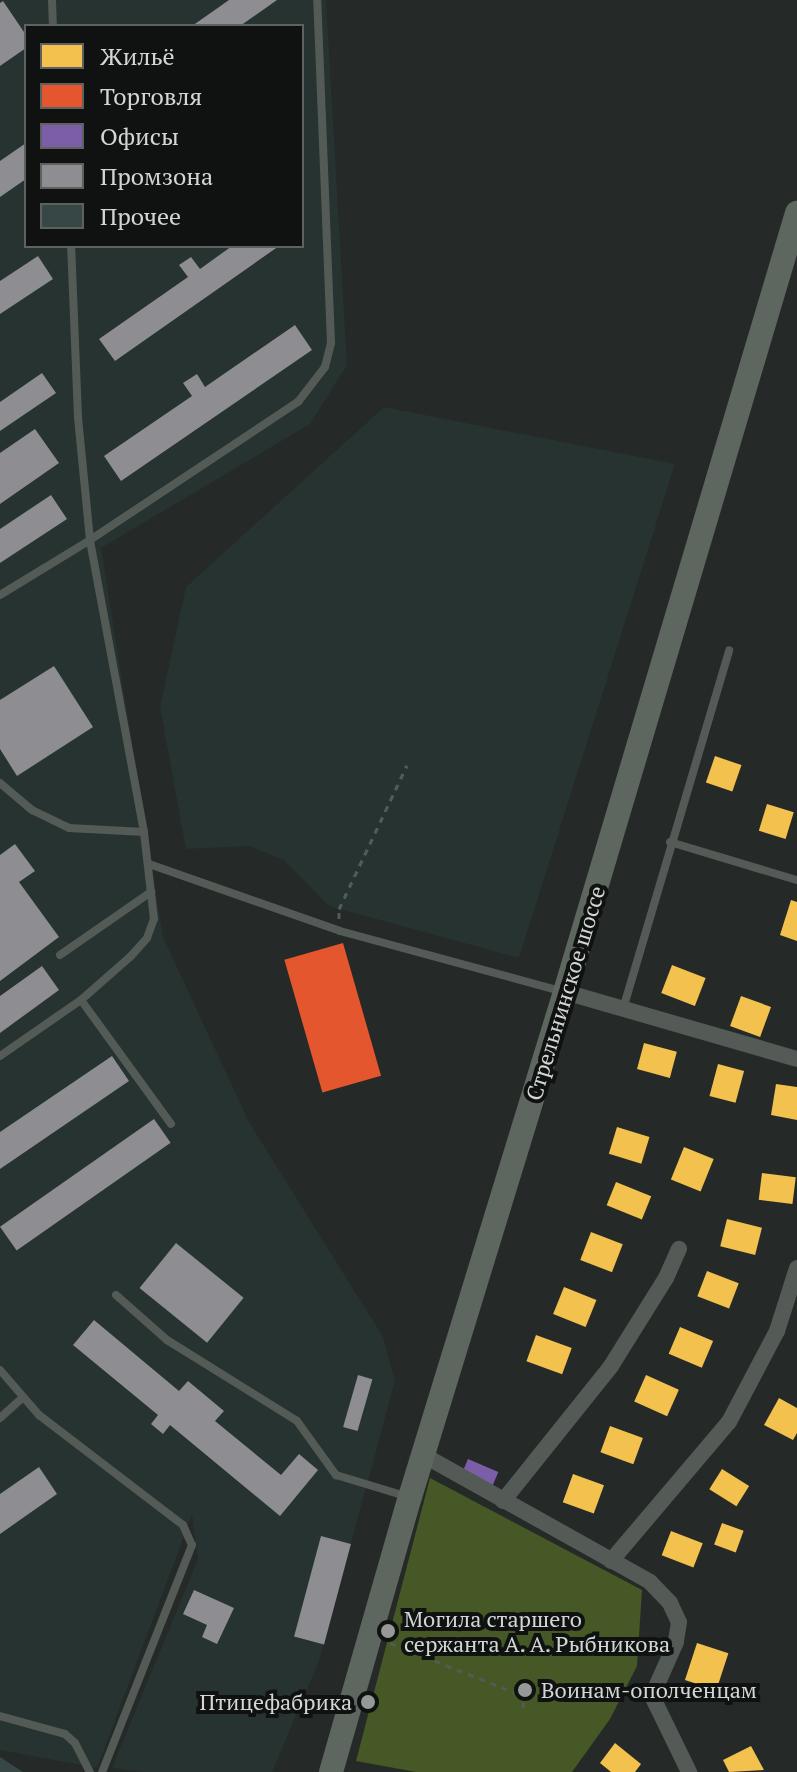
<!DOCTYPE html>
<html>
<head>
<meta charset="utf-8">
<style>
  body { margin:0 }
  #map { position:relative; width:797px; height:1772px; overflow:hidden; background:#252927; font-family:"PT Serif",serif }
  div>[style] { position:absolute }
  .built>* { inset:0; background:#263330 }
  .forest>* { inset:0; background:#465826 }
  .homes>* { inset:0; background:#f2c14e; transform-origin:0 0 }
  .shops>* { inset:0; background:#e4572e; transform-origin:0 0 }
  .offices>* { inset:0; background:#7b5ea7; transform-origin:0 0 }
  .industry>* { inset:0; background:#8d8d92; transform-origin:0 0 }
  .building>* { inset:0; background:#374746 }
  .path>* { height:3px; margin-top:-1.5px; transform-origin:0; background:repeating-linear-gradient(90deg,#555a57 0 6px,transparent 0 12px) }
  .lane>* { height:8px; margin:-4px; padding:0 4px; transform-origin:4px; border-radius:4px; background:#545b56 }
  .street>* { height:16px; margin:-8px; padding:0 8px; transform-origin:8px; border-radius:8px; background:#545b56 }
  .secondary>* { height:24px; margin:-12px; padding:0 12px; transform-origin:12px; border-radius:12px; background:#5d665f }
  .dots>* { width:22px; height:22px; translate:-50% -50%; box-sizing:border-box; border:4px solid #0f1211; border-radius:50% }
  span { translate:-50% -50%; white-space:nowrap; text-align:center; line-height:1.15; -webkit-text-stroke:8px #0f1211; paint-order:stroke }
  .street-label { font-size:22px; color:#d2d7d5 }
  .poi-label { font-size:22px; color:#d2d7d5 }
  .left { translate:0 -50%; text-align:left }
  .right { translate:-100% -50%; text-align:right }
  .legend { position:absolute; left:24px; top:24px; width:280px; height:224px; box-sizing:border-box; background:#0f1211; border:2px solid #5d615f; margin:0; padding:10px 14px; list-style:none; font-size:24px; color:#d2d7d5 }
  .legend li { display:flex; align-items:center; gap:16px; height:40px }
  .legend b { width:40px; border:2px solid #5d615f }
</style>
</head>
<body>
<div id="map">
  <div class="built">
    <i style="clip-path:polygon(evenodd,0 0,326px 0,347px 365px,310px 424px,101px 548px,163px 937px,249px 1122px,383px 1337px,395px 1381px,319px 1661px,272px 1772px,143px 1772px,112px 1768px,198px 1559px,192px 1515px,97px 1768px,0 1750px,0 0,26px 26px,302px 26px,302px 246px,26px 246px,26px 26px)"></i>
    <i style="clip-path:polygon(384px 407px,675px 464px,519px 958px,329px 906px,284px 860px,249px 846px,186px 849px,160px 707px,186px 587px)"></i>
  </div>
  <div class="forest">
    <i style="clip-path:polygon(430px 1478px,642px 1590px,637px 1666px,610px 1719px,572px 1772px,416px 1772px,356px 1761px)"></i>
  </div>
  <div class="homes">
    <i style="left:715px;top:756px;width:28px;height:28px;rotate:19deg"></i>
    <i style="left:767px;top:804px;width:28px;height:28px;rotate:17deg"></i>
    <i style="clip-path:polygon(791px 900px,797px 902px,797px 941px,780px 935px)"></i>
    <i style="left:672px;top:965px;width:36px;height:30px;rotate:21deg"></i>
    <i style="left:741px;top:996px;width:32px;height:32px;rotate:20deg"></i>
    <i style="left:644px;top:1043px;width:34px;height:27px;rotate:15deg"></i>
    <i style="left:718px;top:1064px;width:27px;height:33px;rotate:15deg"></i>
    <i style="clip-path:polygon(776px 1084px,797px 1087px,797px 1120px,771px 1115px)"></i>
    <i style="left:617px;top:1127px;width:34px;height:28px;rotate:17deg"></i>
    <i style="left:684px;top:1147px;width:32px;height:35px;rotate:22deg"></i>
    <i style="left:762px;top:1173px;width:34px;height:27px;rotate:7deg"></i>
    <i style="left:616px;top:1182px;width:38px;height:25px;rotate:22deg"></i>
    <i style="left:727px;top:1219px;width:36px;height:28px;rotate:14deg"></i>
    <i style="left:591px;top:1232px;width:34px;height:30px;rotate:21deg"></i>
    <i style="left:707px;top:1271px;width:34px;height:27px;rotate:21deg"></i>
    <i style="left:564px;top:1287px;width:35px;height:29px;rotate:22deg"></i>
    <i style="left:680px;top:1327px;width:36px;height:29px;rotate:23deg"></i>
    <i style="left:536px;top:1335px;width:38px;height:28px;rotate:20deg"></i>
    <i style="left:646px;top:1375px;width:36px;height:29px;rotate:24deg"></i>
    <i style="clip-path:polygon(779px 1398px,797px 1408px,797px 1433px,793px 1440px,764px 1425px)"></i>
    <i style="left:610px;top:1426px;width:35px;height:28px;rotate:20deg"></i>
    <i style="left:722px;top:1469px;width:32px;height:24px;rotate:32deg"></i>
    <i style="left:573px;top:1474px;width:33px;height:30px;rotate:20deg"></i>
    <i style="left:722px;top:1523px;width:23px;height:23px;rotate:20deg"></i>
    <i style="left:671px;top:1531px;width:34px;height:26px;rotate:21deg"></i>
    <i style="left:697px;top:1643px;width:33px;height:39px;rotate:18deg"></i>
    <i style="clip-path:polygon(615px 1743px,641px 1764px,635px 1772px,611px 1772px,600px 1763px)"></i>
    <i style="clip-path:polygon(751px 1746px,764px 1770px,729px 1772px,723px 1760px)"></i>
  </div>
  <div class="shops">
    <i style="left:343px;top:943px;width:138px;height:61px;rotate:74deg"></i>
  </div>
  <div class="offices">
    <i style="left:468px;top:1459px;width:33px;height:17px;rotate:23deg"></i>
  </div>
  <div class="industry">
    <i style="clip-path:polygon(229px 0,277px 0,240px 26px,192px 26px)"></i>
    <i style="clip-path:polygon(3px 1px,26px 35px,26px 48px,0 66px,0 3px)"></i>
    <i style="clip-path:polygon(26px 143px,26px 179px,0 197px,0 161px)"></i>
    <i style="clip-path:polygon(232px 246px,279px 246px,115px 361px,99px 339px,188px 277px,179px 265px,191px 257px,200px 269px)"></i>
    <i style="clip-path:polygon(38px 256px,53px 279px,0 314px,0 281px)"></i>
    <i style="clip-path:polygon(295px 325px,312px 350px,121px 481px,104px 456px,192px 396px,183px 383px,197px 374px,205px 387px)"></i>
    <i style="clip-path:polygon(42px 373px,56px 393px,0 431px,0 402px)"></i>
    <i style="clip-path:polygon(35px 429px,59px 463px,0 504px,0 453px)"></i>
    <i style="clip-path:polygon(51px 495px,67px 519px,0 563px,0 529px)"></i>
    <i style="clip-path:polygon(54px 666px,93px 727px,17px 776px,0 749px,0 700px)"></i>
    <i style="clip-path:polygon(15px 844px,35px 871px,19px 882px,59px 937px,0 981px,0 855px)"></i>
    <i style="clip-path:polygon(42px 966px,59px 990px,0 1033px,0 996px)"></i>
    <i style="clip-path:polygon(112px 1056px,129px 1081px,0 1169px,0 1132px)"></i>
    <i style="left:154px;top:1119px;width:29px;height:188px;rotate:55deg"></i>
    <i style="left:176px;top:1243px;width:87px;height:58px;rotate:39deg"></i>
    <i style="clip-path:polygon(94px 1320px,179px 1391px,188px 1381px,224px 1411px,215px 1421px,281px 1475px,299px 1454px,318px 1470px,280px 1516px,170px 1425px,163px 1434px,151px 1424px,158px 1415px,73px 1345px)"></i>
    <i style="left:358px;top:1375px;width:15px;height:54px;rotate:16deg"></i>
    <i style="clip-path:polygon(39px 1467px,57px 1494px,0 1534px,0 1494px)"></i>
    <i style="left:321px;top:1536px;width:31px;height:104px;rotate:15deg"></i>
    <i style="clip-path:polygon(194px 1590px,234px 1608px,217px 1644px,202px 1637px,207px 1625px,183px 1614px)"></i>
  </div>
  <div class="building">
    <i style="clip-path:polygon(0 1757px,23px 1772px,0 1772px)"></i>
  </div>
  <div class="path">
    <i style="left:339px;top:919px;width:10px;rotate:-90deg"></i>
    <i style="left:339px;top:909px;width:159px;rotate:-64.7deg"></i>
    <i style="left:390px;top:1643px;width:139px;rotate:21.6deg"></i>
    <i style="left:519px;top:1694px;width:9px;rotate:58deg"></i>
    <i style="left:524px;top:1702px;width:12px;rotate:104deg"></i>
  </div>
  <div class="lane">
    <i style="left:52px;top:0;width:26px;rotate:88deg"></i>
    <i style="left:0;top:595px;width:105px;rotate:-31.4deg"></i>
    <i style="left:90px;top:540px;width:250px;rotate:-33.6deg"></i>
    <i style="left:298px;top:402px;width:44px;rotate:-52.4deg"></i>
    <i style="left:325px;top:367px;width:25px;rotate:-76deg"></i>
    <i style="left:331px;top:343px;width:343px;rotate:-92.3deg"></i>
    <i style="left:0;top:783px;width:42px;rotate:40.2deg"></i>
    <i style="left:32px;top:810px;width:41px;rotate:25.9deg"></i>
    <i style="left:69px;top:828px;width:75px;rotate:3.1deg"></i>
    <i style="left:670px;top:842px;width:133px;rotate:16.7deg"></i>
    <i style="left:149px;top:864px;width:202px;rotate:19.3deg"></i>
    <i style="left:340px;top:931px;width:229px;rotate:15.2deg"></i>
    <i style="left:60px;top:955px;width:111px;rotate:-34.7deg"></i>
    <i style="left:81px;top:1000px;width:153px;rotate:54deg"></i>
    <i style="left:623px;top:1009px;width:374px;rotate:-73.5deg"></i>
    <i style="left:0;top:1056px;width:98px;rotate:-34.7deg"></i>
    <i style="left:81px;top:1000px;width:67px;rotate:-41.3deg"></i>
    <i style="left:131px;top:956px;width:24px;rotate:-48deg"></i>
    <i style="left:147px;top:938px;width:20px;rotate:-70deg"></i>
    <i style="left:154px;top:919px;width:88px;rotate:-96.6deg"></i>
    <i style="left:144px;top:832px;width:297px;rotate:-100.5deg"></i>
    <i style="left:90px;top:540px;width:124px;rotate:-95.6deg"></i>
    <i style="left:78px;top:417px;width:171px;rotate:-92.3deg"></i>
    <i style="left:116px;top:1295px;width:68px;rotate:41.4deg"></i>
    <i style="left:167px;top:1340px;width:153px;rotate:31.9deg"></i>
    <i style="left:297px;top:1421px;width:67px;rotate:54.2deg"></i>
    <i style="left:336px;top:1475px;width:76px;rotate:16.8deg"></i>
    <i style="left:0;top:1370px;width:60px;rotate:49.1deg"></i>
    <i style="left:39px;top:1415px;width:181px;rotate:37.4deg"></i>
    <i style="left:183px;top:1525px;width:22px;rotate:66deg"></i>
    <i style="left:192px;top:1545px;width:244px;rotate:111.6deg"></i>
    <i style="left:0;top:1418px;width:31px;rotate:-42deg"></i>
    <i style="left:0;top:1716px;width:67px;rotate:15.5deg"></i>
    <i style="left:65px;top:1734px;width:13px;rotate:42deg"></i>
    <i style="left:75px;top:1743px;width:33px;rotate:63deg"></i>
  </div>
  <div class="street">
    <i style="left:565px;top:992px;width:241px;rotate:16.1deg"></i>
    <i style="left:425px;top:1456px;width:258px;rotate:29.2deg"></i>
    <i style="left:650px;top:1582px;width:29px;rotate:46deg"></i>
    <i style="left:670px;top:1603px;width:21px;rotate:65deg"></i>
    <i style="left:679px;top:1622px;width:20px;rotate:99deg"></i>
    <i style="left:676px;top:1642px;width:59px;rotate:114deg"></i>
    <i style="left:652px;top:1696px;width:85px;rotate:64deg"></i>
    <i style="left:503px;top:1501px;width:173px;rotate:-51.3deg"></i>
    <i style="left:611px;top:1366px;width:104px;rotate:-58deg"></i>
    <i style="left:666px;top:1278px;width:32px;rotate:-66deg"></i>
    <i style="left:611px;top:1561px;width:182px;rotate:-49.7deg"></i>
    <i style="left:729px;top:1422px;width:103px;rotate:-62.2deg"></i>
    <i style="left:777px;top:1331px;width:66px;rotate:-72.4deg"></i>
  </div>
  <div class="secondary">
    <i style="left:331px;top:1772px;width:286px;rotate:-74deg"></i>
    <i style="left:410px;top:1497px;width:528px;rotate:-72.94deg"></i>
    <i style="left:565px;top:992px;width:813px;rotate:-73.42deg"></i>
  </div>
  <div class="dots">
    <i style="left:388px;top:1631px;background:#959a98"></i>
    <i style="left:525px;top:1690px;background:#959a98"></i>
    <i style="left:368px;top:1702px;background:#959a98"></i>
  </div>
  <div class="street-label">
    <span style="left:565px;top:993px;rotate:-73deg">Стрельнинское шоссе</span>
  </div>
  <div class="poi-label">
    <span class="left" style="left:404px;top:1631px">Могила старшего<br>сержанта А. А. Рыбникова</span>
    <span class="left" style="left:541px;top:1690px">Воинам-ополченцам</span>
    <span class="right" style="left:352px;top:1702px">Птицефабрика</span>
  </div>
  <ul class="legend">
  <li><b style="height:22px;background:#f2c14e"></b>Жильё</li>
  <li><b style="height:22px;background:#e4572e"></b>Торговля</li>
  <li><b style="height:22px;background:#7b5ea7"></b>Офисы</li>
  <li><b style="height:22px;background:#8d8d92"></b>Промзона</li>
  <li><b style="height:22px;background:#374746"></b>Прочее</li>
  </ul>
</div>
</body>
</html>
